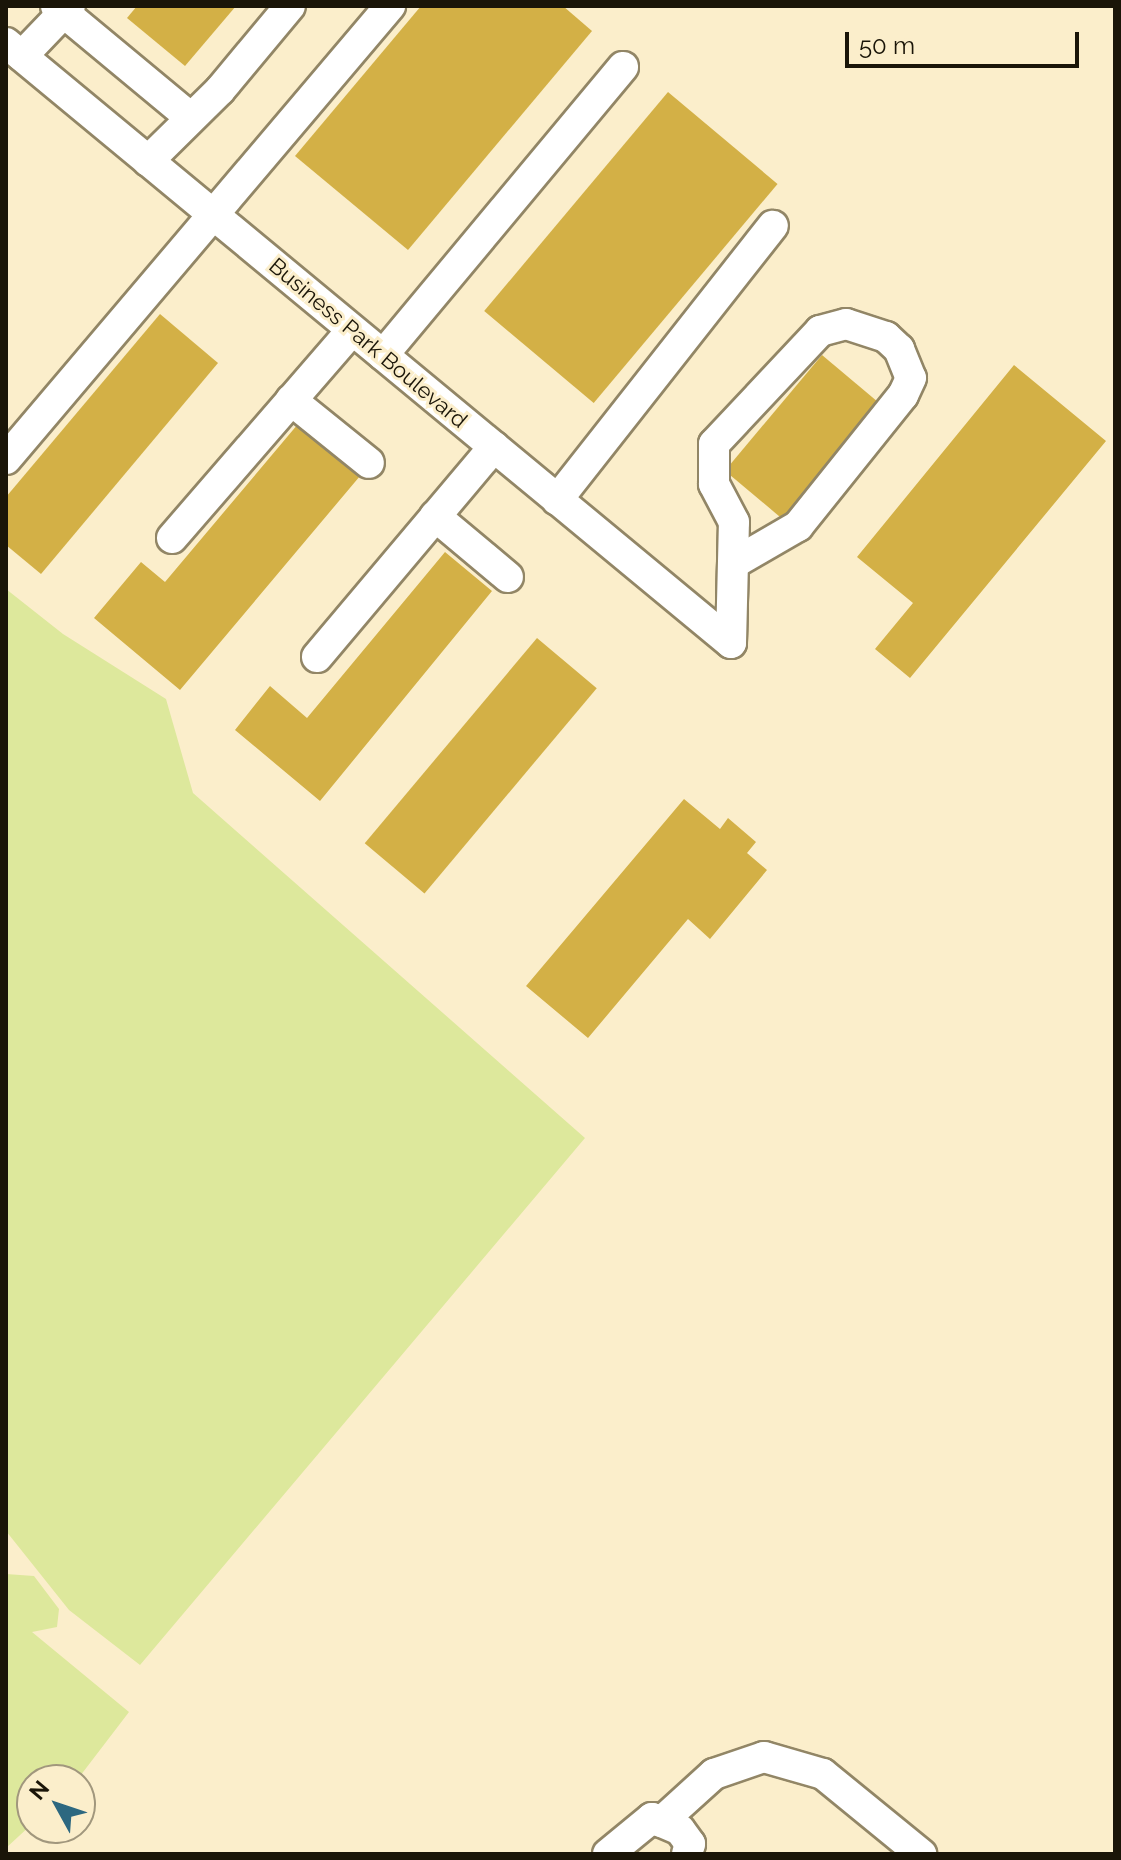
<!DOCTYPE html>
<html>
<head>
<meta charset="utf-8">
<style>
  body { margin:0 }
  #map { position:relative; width:1121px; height:1860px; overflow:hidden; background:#fbeecb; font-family:Raleway,sans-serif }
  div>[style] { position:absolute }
  .green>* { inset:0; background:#dde89c }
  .building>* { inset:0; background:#d3b046; transform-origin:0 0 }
  .roads { filter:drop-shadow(2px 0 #928666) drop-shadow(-2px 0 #928666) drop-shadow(0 2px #928666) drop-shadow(0 -2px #928666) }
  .minor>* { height:30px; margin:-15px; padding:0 15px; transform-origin:15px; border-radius:15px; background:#fff }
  span { translate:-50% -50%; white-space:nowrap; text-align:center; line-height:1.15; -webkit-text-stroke:6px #fbeecb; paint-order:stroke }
  .street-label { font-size:22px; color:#1a1508 }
  .frame { position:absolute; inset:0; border:8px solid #1a1508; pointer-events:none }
  .north { position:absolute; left:16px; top:1764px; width:80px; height:80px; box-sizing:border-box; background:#fbeecb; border:2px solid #a1977d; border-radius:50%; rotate:310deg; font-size:22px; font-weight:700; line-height:32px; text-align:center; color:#1a1508 }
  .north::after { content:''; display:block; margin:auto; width:28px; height:36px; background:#2d6880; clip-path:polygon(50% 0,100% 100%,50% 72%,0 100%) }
  .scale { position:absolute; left:845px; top:32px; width:234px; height:36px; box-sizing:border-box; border:4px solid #1a1508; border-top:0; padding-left:10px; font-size:24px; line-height:28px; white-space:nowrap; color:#1a1508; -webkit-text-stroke:6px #fbeecb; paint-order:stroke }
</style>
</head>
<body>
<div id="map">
  <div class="green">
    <i style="clip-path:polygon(6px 589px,63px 634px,166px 699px,193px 793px,585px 1138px,140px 1665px,69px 1610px,6px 1531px)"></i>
    <i style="clip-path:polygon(6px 1574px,34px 1576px,59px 1609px,57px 1627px,32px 1632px,129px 1712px,77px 1780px,32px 1780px,32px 1824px,6px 1848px)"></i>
  </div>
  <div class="building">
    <i style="clip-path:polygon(137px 6px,236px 6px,185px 66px,127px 18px)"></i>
    <i style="clip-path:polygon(421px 6px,563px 6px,592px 31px,408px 250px,295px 156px)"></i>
    <i style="left:668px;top:92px;width:143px;height:286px;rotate:40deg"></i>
    <i style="clip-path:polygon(160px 314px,218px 363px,41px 574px,6px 545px,6px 497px)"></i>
    <i style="left:822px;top:355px;width:75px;height:151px;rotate:40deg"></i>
    <i style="clip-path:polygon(1014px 365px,1106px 441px,910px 678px,875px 649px,913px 603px,857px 557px)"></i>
    <i style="clip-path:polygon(298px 424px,360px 476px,180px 690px,94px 618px,141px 562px,165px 582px)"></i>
    <i style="clip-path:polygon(445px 552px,492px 591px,320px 801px,235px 730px,270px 686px,307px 718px)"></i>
    <i style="left:537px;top:638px;width:78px;height:268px;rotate:40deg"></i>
    <i style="clip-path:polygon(684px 799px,720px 829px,728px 818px,756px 842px,747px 853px,767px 870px,710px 939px,688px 919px,588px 1038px,526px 986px)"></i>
  </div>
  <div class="roads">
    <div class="minor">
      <i style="left:56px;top:6px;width:175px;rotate:39.7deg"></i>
      <i style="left:6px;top:43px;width:941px;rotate:39.61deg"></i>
      <i style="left:22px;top:56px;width:69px;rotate:-46.2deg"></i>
      <i style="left:148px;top:161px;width:101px;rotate:-44.6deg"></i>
      <i style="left:220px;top:90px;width:109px;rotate:-50.2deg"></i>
      <i style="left:383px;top:355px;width:375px;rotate:-50.2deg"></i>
      <i style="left:291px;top:400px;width:100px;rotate:38.9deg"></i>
      <i style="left:6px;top:459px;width:594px;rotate:-49.71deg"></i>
      <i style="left:557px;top:500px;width:349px;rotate:-51.8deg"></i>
      <i style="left:435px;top:516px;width:95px;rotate:39.9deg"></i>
      <i style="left:172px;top:538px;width:275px;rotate:-49.1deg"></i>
      <i style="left:731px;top:643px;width:121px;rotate:-88.6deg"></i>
      <i style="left:734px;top:522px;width:43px;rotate:-117.8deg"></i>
      <i style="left:714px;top:484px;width:40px;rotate:-90deg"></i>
      <i style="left:714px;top:444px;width:155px;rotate:-46.8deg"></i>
      <i style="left:820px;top:331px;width:27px;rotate:-15deg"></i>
      <i style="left:846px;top:324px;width:42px;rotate:18deg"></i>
      <i style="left:886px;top:337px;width:18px;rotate:43deg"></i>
      <i style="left:899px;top:349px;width:31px;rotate:68deg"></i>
      <i style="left:911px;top:378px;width:19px;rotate:115deg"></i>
      <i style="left:903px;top:395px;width:168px;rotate:128.7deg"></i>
      <i style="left:798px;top:526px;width:72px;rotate:149.9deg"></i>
      <i style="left:317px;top:657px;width:275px;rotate:-49.9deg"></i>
      <i style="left:661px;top:1822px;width:72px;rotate:-42.2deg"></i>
      <i style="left:714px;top:1774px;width:53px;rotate:-18.8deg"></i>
      <i style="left:764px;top:1757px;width:61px;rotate:16.1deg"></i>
      <i style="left:823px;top:1774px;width:127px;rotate:39.2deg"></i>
      <i style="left:608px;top:1854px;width:57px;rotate:-39.3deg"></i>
      <i style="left:652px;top:1818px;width:30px;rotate:23deg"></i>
      <i style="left:680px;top:1830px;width:17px;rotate:54deg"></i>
      <i style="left:690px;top:1844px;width:10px;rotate:107deg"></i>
    </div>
  </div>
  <div class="street-label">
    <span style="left:368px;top:343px;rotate:40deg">Business Park Boulevard</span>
  </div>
  <div class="frame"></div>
  <div class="north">N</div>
  <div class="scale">50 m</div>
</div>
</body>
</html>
